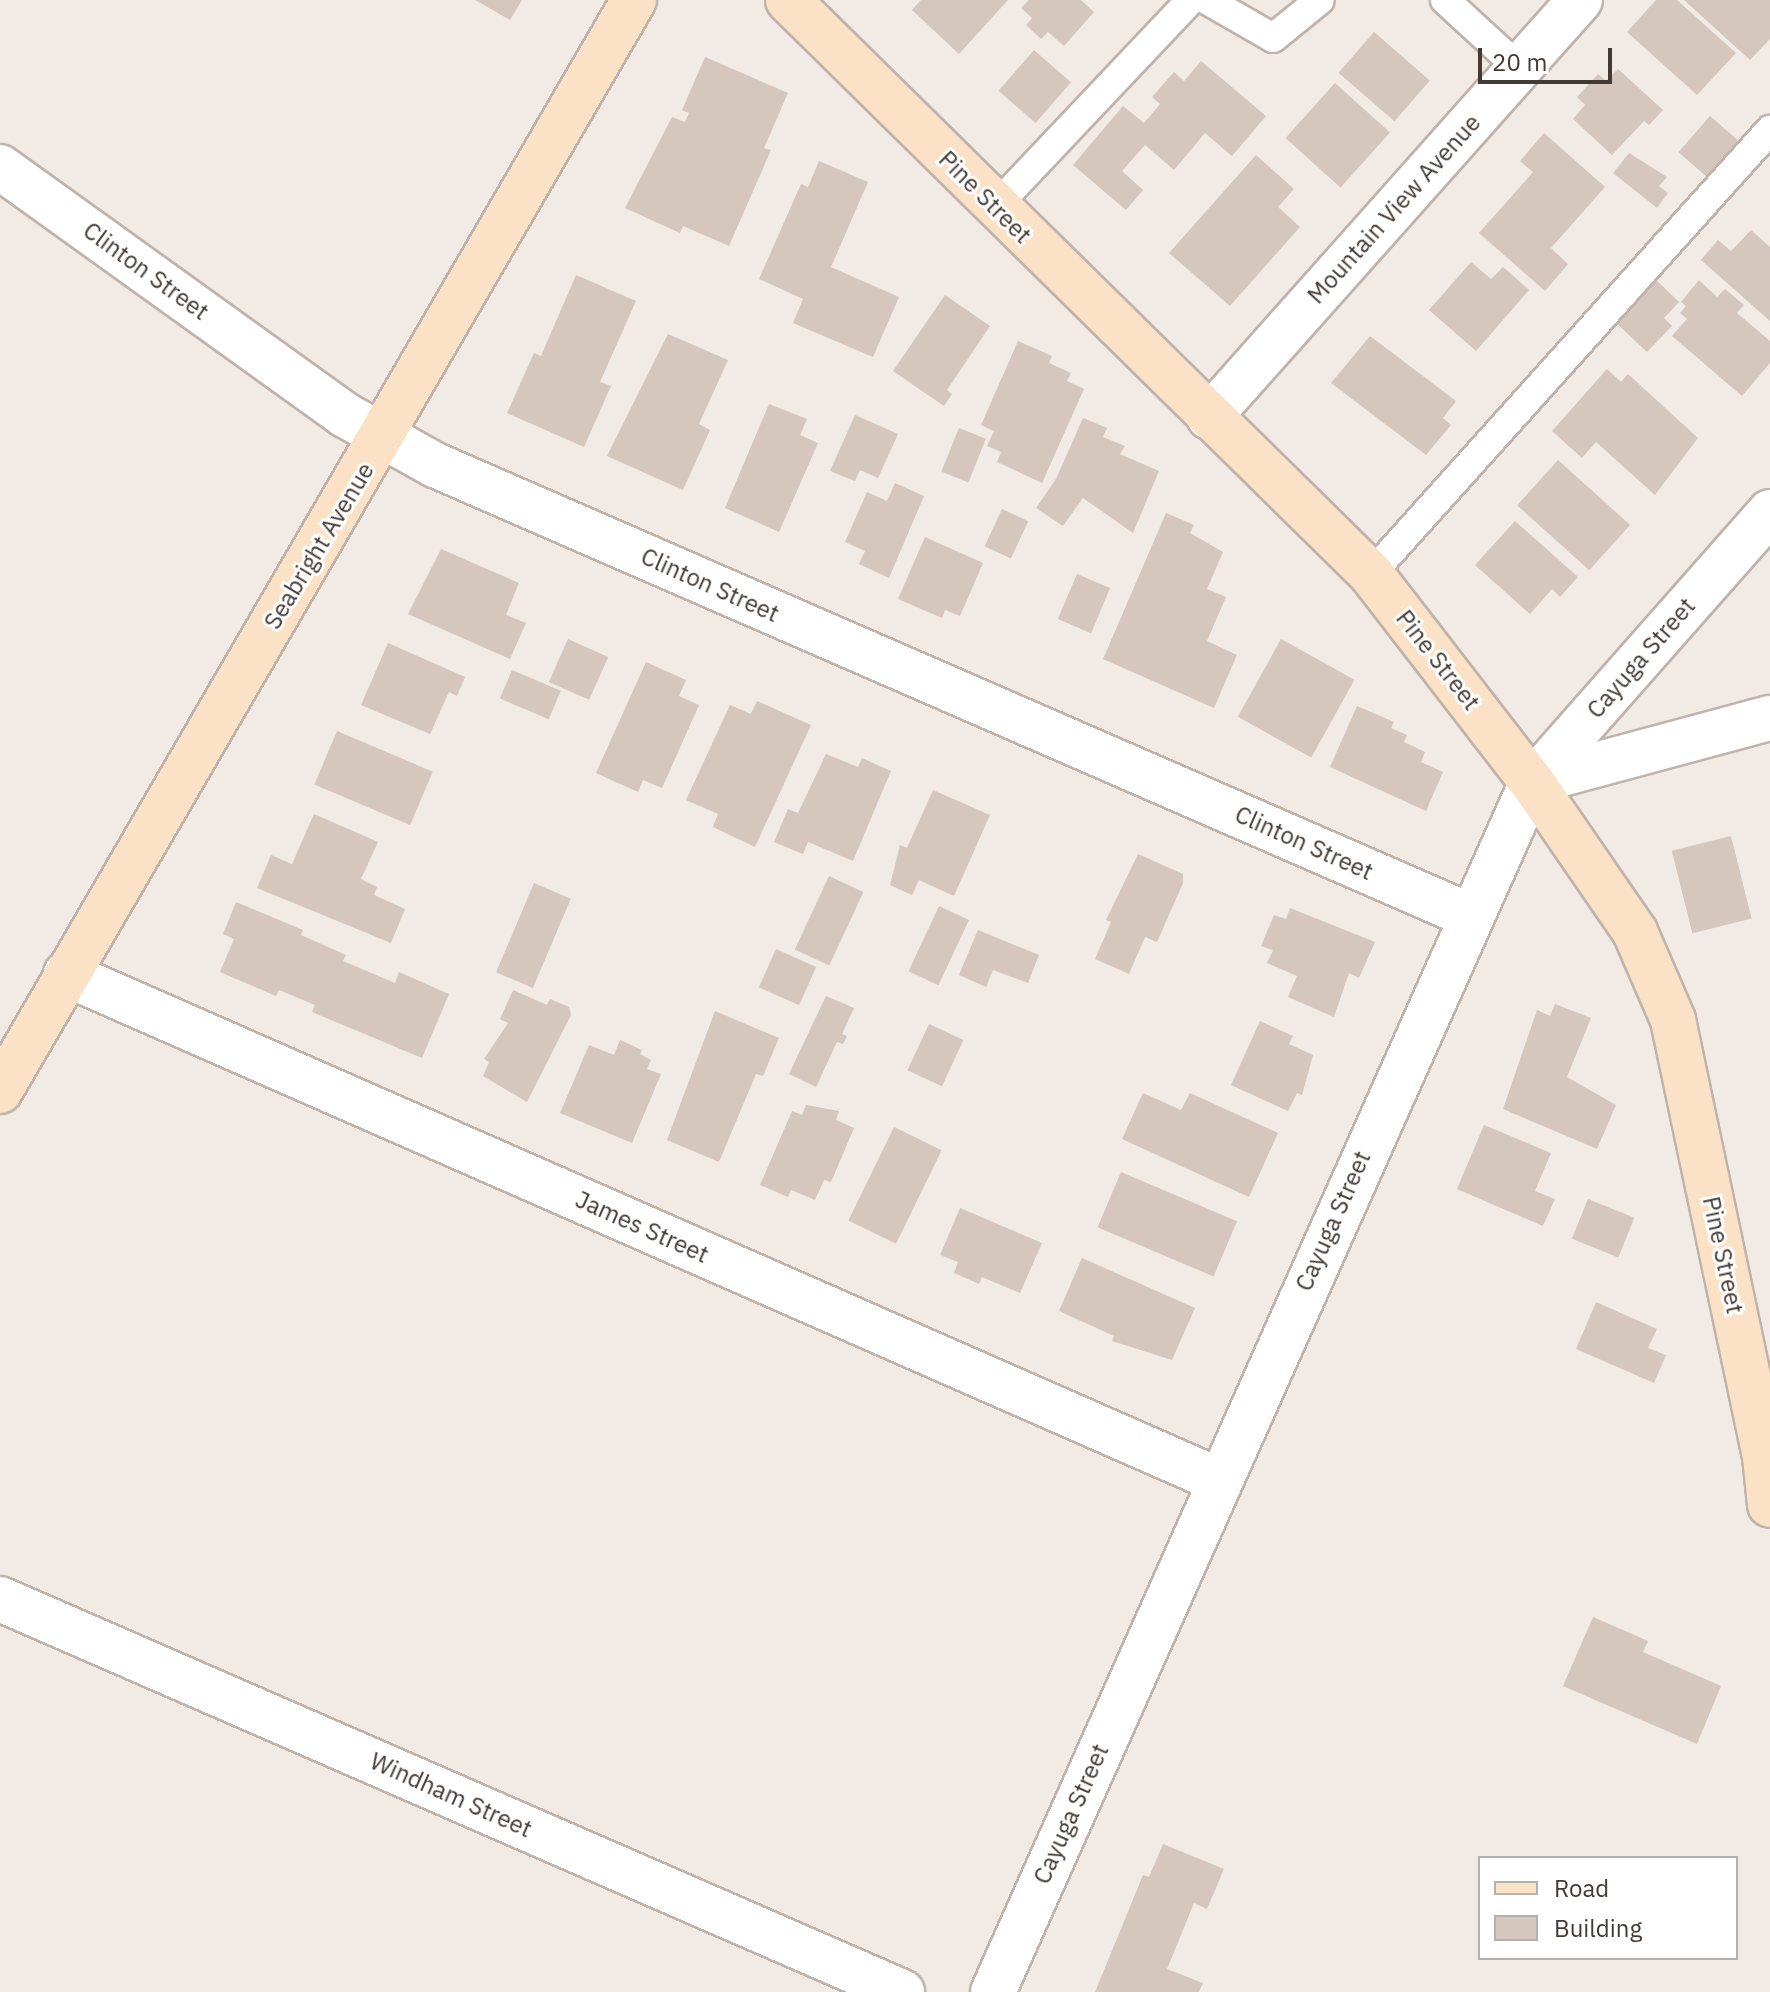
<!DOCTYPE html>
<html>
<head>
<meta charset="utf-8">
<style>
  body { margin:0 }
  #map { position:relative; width:1770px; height:1992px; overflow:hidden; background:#f1eae5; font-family:"IBM Plex Sans",sans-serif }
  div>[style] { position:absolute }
  .building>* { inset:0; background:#d5c6be; transform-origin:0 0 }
  .roads { filter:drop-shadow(2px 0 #bfb3ab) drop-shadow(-2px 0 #bfb3ab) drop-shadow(0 2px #bfb3ab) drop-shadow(0 -2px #bfb3ab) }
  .lane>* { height:28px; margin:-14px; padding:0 14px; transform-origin:14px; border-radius:14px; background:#fff }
  .street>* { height:44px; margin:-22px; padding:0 22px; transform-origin:22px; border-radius:22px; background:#fff }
  .secondary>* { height:44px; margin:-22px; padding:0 22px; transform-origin:22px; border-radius:22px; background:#fbe1c5 }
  span { translate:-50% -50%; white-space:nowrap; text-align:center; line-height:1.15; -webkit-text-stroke:6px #fff; paint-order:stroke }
  .street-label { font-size:24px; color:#433a35 }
  .legend { position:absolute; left:1478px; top:1856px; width:260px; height:104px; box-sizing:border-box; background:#fff; border:2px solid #b4b0ae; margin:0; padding:10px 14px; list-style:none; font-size:24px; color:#433a35 }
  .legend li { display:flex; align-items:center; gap:16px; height:40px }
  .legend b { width:40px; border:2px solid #b4b0ae }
  .scale { position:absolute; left:1478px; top:48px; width:134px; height:36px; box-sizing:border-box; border:4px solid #433a35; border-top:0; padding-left:10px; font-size:24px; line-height:28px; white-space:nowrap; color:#433a35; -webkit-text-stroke:6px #fff; paint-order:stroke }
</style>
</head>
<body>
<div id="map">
  <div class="building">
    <i style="clip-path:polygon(475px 0,522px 0,510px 20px)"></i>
    <i style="clip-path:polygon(921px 0,1008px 0,959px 54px,912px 10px)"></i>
    <i style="clip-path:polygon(1029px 0,1081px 0,1094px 12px,1064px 46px,1048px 32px,1041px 39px,1026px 25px,1032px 18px,1021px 8px)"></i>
    <i style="clip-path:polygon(1656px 0,1677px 0,1736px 53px,1697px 95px,1627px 32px)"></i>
    <i style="clip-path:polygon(1684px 0,1770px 0,1770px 39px,1750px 60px)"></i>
    <i style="left:1374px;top:32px;width:74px;height:54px;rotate:41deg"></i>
    <i style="left:1034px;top:50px;width:49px;height:54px;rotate:41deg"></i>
    <i style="clip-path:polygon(705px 57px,788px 93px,764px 148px,771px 150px,729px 246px,683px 226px,680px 233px,625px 208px,672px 117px,685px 122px,689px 113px,682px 110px)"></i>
    <i style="clip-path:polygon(1201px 61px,1266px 116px,1232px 156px,1205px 133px,1174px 170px,1145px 145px,1122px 171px,1143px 190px,1126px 210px,1073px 165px,1123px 106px,1144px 123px,1160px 104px,1152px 97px,1174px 72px,1184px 81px)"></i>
    <i style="clip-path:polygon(1618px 69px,1663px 110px,1649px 125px,1644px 121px,1612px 155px,1573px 119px,1585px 105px,1577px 97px,1598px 74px,1606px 81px)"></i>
    <i style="left:1335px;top:83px;width:74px;height:74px;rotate:42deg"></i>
    <i style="left:1710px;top:116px;width:37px;height:48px;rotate:41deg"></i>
    <i style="clip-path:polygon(1544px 133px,1605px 187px,1551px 248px,1568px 264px,1545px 291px,1479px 233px,1533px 172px,1520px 161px)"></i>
    <i style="clip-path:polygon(1629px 153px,1667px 177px,1659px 186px,1668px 193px,1657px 208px,1613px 173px)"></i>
    <i style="clip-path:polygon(1256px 155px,1294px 189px,1278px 207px,1300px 227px,1230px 306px,1169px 253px)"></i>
    <i style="clip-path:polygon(819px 161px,868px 182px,831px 267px,899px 297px,873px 357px,793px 323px,803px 299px,759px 279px,801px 184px,808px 187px)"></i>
    <i style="clip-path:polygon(1751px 230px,1770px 247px,1770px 321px,1701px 260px,1718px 240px,1731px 251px)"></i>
    <i style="clip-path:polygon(1471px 262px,1491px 279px,1503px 267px,1529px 290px,1476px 351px,1429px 310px)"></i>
    <i style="clip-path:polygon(576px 275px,636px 301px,600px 382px,611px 386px,584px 447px,507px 413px,534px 353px,541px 356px)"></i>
    <i style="clip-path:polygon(1654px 278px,1679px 302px,1664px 318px,1672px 326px,1647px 352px,1614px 321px)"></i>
    <i style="clip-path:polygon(1699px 280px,1717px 297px,1725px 289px,1744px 305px,1737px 313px,1770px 341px,1770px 363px,1742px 396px,1672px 336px,1687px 319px,1680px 313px,1686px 306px,1681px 302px)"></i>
    <i style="clip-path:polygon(945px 295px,990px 326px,947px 390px,952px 394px,944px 406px,893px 371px)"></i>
    <i style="clip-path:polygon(668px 334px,728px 360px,699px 424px,710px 430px,683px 490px,607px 456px)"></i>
    <i style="clip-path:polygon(1370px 336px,1456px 401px,1443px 418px,1451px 425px,1426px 455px,1331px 383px)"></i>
    <i style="clip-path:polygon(1018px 341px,1052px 356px,1049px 363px,1071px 373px,1067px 381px,1084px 389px,1042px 483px,997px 462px,1001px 452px,987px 446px,994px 431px,981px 425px)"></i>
    <i style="clip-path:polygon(1607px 369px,1621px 382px,1628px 374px,1698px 438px,1655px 495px,1596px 442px,1582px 458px,1552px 431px)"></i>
    <i style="clip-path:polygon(769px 404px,807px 419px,800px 435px,818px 443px,779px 532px,725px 508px)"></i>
    <i style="clip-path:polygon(855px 415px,898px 434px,878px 478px,860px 470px,855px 481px,830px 471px)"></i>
    <i style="clip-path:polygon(1083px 418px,1107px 428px,1103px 437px,1125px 446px,1120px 454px,1159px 471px,1133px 533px,1083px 498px,1063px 526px,1036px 508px,1056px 479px)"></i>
    <i style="left:959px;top:428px;width:29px;height:47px;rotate:22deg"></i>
    <i style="left:1558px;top:460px;width:97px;height:61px;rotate:42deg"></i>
    <i style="clip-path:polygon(895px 483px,924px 496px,889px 578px,859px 564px,865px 551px,845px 542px,867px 492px,887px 501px)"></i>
    <i style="left:1002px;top:509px;width:29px;height:41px;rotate:25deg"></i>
    <i style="clip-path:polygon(1166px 513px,1194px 525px,1190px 533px,1223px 552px,1207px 589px,1226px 597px,1207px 641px,1237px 655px,1214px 708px,1103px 659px)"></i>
    <i style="clip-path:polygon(1515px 521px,1578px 577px,1560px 597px,1552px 589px,1530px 614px,1475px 565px)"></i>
    <i style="clip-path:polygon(925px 537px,983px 563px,960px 616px,945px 610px,942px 618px,898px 599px)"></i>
    <i style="clip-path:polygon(441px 549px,519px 583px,506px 615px,526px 623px,510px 659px,408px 614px)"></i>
    <i style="left:1077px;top:574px;width:36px;height:49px;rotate:23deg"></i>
    <i style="left:568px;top:639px;width:44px;height:47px;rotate:24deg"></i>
    <i style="left:1281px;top:639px;width:84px;height:89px;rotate:29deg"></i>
    <i style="clip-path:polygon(388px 643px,465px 677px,457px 696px,449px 692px,430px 734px,361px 705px)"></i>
    <i style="clip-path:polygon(646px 662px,686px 680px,679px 696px,699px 705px,662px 788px,643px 780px,638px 792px,596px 773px)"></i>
    <i style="left:512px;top:670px;width:53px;height:31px;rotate:23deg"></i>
    <i style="clip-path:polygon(757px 701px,811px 725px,755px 847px,713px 827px,718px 814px,686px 800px,730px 705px,751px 714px)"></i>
    <i style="clip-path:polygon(1357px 706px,1394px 722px,1391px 728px,1407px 735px,1404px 742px,1425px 752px,1421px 762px,1443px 772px,1426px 811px,1330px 767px)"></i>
    <i style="left:337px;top:731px;width:104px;height:58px;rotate:23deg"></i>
    <i style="clip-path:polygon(826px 754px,858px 767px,862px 758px,891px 771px,853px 861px,808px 842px,803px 854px,774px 842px,788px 809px,798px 813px)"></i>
    <i style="clip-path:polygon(933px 790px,990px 815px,954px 896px,919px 880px,912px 895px,890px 885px,900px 845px,907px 848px)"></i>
    <i style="clip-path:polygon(314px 814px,378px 842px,361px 879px,377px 887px,374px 895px,405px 909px,391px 943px,257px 888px,271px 855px,292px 864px)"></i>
    <i style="left:1731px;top:836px;width:85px;height:61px;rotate:76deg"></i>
    <i style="clip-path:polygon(1138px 854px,1183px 874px,1183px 883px,1157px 942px,1145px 937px,1129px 974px,1095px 959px,1111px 922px,1106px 920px)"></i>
    <i style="left:829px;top:876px;width:38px;height:81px;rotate:25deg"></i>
    <i style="left:534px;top:883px;width:40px;height:97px;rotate:23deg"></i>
    <i style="clip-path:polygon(236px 902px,303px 930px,301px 935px,346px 955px,343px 961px,395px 983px,399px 972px,449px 994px,422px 1058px,312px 1012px,315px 1005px,279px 990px,276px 996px,220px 972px,234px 939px,223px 934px)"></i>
    <i style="left:939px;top:906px;width:33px;height:72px;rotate:25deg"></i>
    <i style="clip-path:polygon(1290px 908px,1375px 942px,1359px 978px,1349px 973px,1334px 1017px,1288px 997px,1297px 976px,1267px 963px,1273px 950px,1261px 946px,1274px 915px,1286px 919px)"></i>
    <i style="clip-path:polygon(978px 930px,1039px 955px,1028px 983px,993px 970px,986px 987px,959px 975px)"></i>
    <i style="left:776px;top:949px;width:44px;height:42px;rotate:24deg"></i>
    <i style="clip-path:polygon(513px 990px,547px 1005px,550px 999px,569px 1007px,571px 1015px,527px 1102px,483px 1076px,489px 1062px,484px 1059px,508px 1023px,500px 1019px)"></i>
    <i style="clip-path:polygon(826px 996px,854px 1008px,842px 1034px,847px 1036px,843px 1044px,837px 1042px,816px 1087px,789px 1074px)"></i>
    <i style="clip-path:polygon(1555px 1004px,1591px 1018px,1567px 1077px,1616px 1105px,1597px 1149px,1503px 1109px,1537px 1010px,1550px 1016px)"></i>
    <i style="clip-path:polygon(715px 1011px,779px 1038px,763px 1076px,756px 1074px,719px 1162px,667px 1140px)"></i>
    <i style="clip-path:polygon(1260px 1021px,1293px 1036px,1289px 1044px,1313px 1055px,1302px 1095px,1297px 1093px,1288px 1111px,1231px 1085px)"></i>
    <i style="left:929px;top:1024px;width:38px;height:51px;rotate:25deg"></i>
    <i style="clip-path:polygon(620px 1040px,642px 1050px,640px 1054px,651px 1060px,647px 1069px,661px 1074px,632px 1143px,560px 1113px,589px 1045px,614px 1055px)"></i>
    <i style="clip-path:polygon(1143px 1093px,1181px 1110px,1190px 1093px,1278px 1133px,1249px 1197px,1122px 1139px)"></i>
    <i style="clip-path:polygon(806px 1105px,839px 1111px,836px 1120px,854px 1128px,831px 1182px,824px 1180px,815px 1200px,791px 1190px,788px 1197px,760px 1185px,792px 1111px,802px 1115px)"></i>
    <i style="clip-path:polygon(1484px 1125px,1551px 1153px,1535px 1191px,1555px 1199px,1543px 1226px,1457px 1189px)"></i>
    <i style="left:894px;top:1127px;width:53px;height:104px;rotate:26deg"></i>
    <i style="left:1121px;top:1172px;width:126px;height:60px;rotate:23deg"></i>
    <i style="left:1588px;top:1199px;width:50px;height:43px;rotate:22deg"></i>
    <i style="clip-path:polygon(960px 1208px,1042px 1243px,1020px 1293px,982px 1277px,979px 1284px,954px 1273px,958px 1262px,940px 1255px)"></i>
    <i style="clip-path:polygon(1082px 1258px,1195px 1308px,1172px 1360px,1112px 1341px,1114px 1336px,1059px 1311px)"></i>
    <i style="clip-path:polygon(1596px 1302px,1657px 1329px,1648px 1348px,1666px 1355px,1654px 1383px,1576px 1349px)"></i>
    <i style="clip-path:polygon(1593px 1617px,1648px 1641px,1643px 1652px,1721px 1686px,1697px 1744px,1563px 1686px)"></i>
    <i style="clip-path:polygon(1163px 1844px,1224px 1869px,1207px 1909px,1194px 1903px,1167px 1969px,1203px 1983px,1199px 1992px,1095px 1992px,1143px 1875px,1149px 1877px)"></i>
  </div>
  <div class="roads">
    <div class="lane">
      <i style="left:1207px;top:0;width:76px;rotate:29.9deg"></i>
      <i style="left:1273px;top:38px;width:60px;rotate:-39deg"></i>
      <i style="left:1445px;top:0;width:100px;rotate:42.6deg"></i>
      <i style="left:995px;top:207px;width:285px;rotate:-46.6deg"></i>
      <i style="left:1371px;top:574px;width:597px;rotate:-48.06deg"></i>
    </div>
    <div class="street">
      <i style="left:0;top:167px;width:425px;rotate:35.7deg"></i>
      <i style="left:345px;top:415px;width:103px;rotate:29.1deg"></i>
      <i style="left:435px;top:465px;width:1127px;rotate:23.54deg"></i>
      <i style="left:1209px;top:417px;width:558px;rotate:-48.34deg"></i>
      <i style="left:1532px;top:782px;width:246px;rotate:-15.1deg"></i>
      <i style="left:66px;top:974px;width:1258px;rotate:23.71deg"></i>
      <i style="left:0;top:1599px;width:984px;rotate:23.54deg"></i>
      <i style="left:993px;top:1992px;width:1325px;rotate:-65.99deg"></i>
      <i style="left:1532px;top:782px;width:360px;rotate:-48.6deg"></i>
    </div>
    <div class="secondary">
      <i style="left:788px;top:0;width:818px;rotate:44.55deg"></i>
      <i style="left:1371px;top:574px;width:263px;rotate:52.3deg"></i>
      <i style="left:1532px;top:782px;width:182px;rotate:55.5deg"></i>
      <i style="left:1635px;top:932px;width:96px;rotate:66.6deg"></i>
      <i style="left:1673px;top:1020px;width:446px;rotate:78.1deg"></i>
      <i style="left:1765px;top:1456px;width:49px;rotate:84.2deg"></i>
      <i style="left:0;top:1091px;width:1262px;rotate:-59.84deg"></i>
    </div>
  </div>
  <div class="street-label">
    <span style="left:985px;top:197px;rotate:45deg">Pine Street</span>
    <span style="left:1394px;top:209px;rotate:-48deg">Mountain View Avenue</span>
    <span style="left:146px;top:271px;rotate:36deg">Clinton Street</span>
    <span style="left:319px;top:546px;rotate:-59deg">Seabright Avenue</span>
    <span style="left:710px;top:585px;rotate:24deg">Clinton Street</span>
    <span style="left:1641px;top:658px;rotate:-49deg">Cayuga Street</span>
    <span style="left:1438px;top:660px;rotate:52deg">Pine Street</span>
    <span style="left:1304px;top:843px;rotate:24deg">Clinton Street</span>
    <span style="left:1333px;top:1221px;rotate:-66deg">Cayuga Street</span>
    <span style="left:642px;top:1227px;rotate:24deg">James Street</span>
    <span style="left:1723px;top:1255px;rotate:78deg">Pine Street</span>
    <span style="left:451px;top:1795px;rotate:24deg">Windham Street</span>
    <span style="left:1071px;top:1814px;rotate:-66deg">Cayuga Street</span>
  </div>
  <ul class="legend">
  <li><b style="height:10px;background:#fbe1c5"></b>Road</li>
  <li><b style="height:22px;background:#d5c6be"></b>Building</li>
  </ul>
  <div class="scale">20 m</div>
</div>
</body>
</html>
